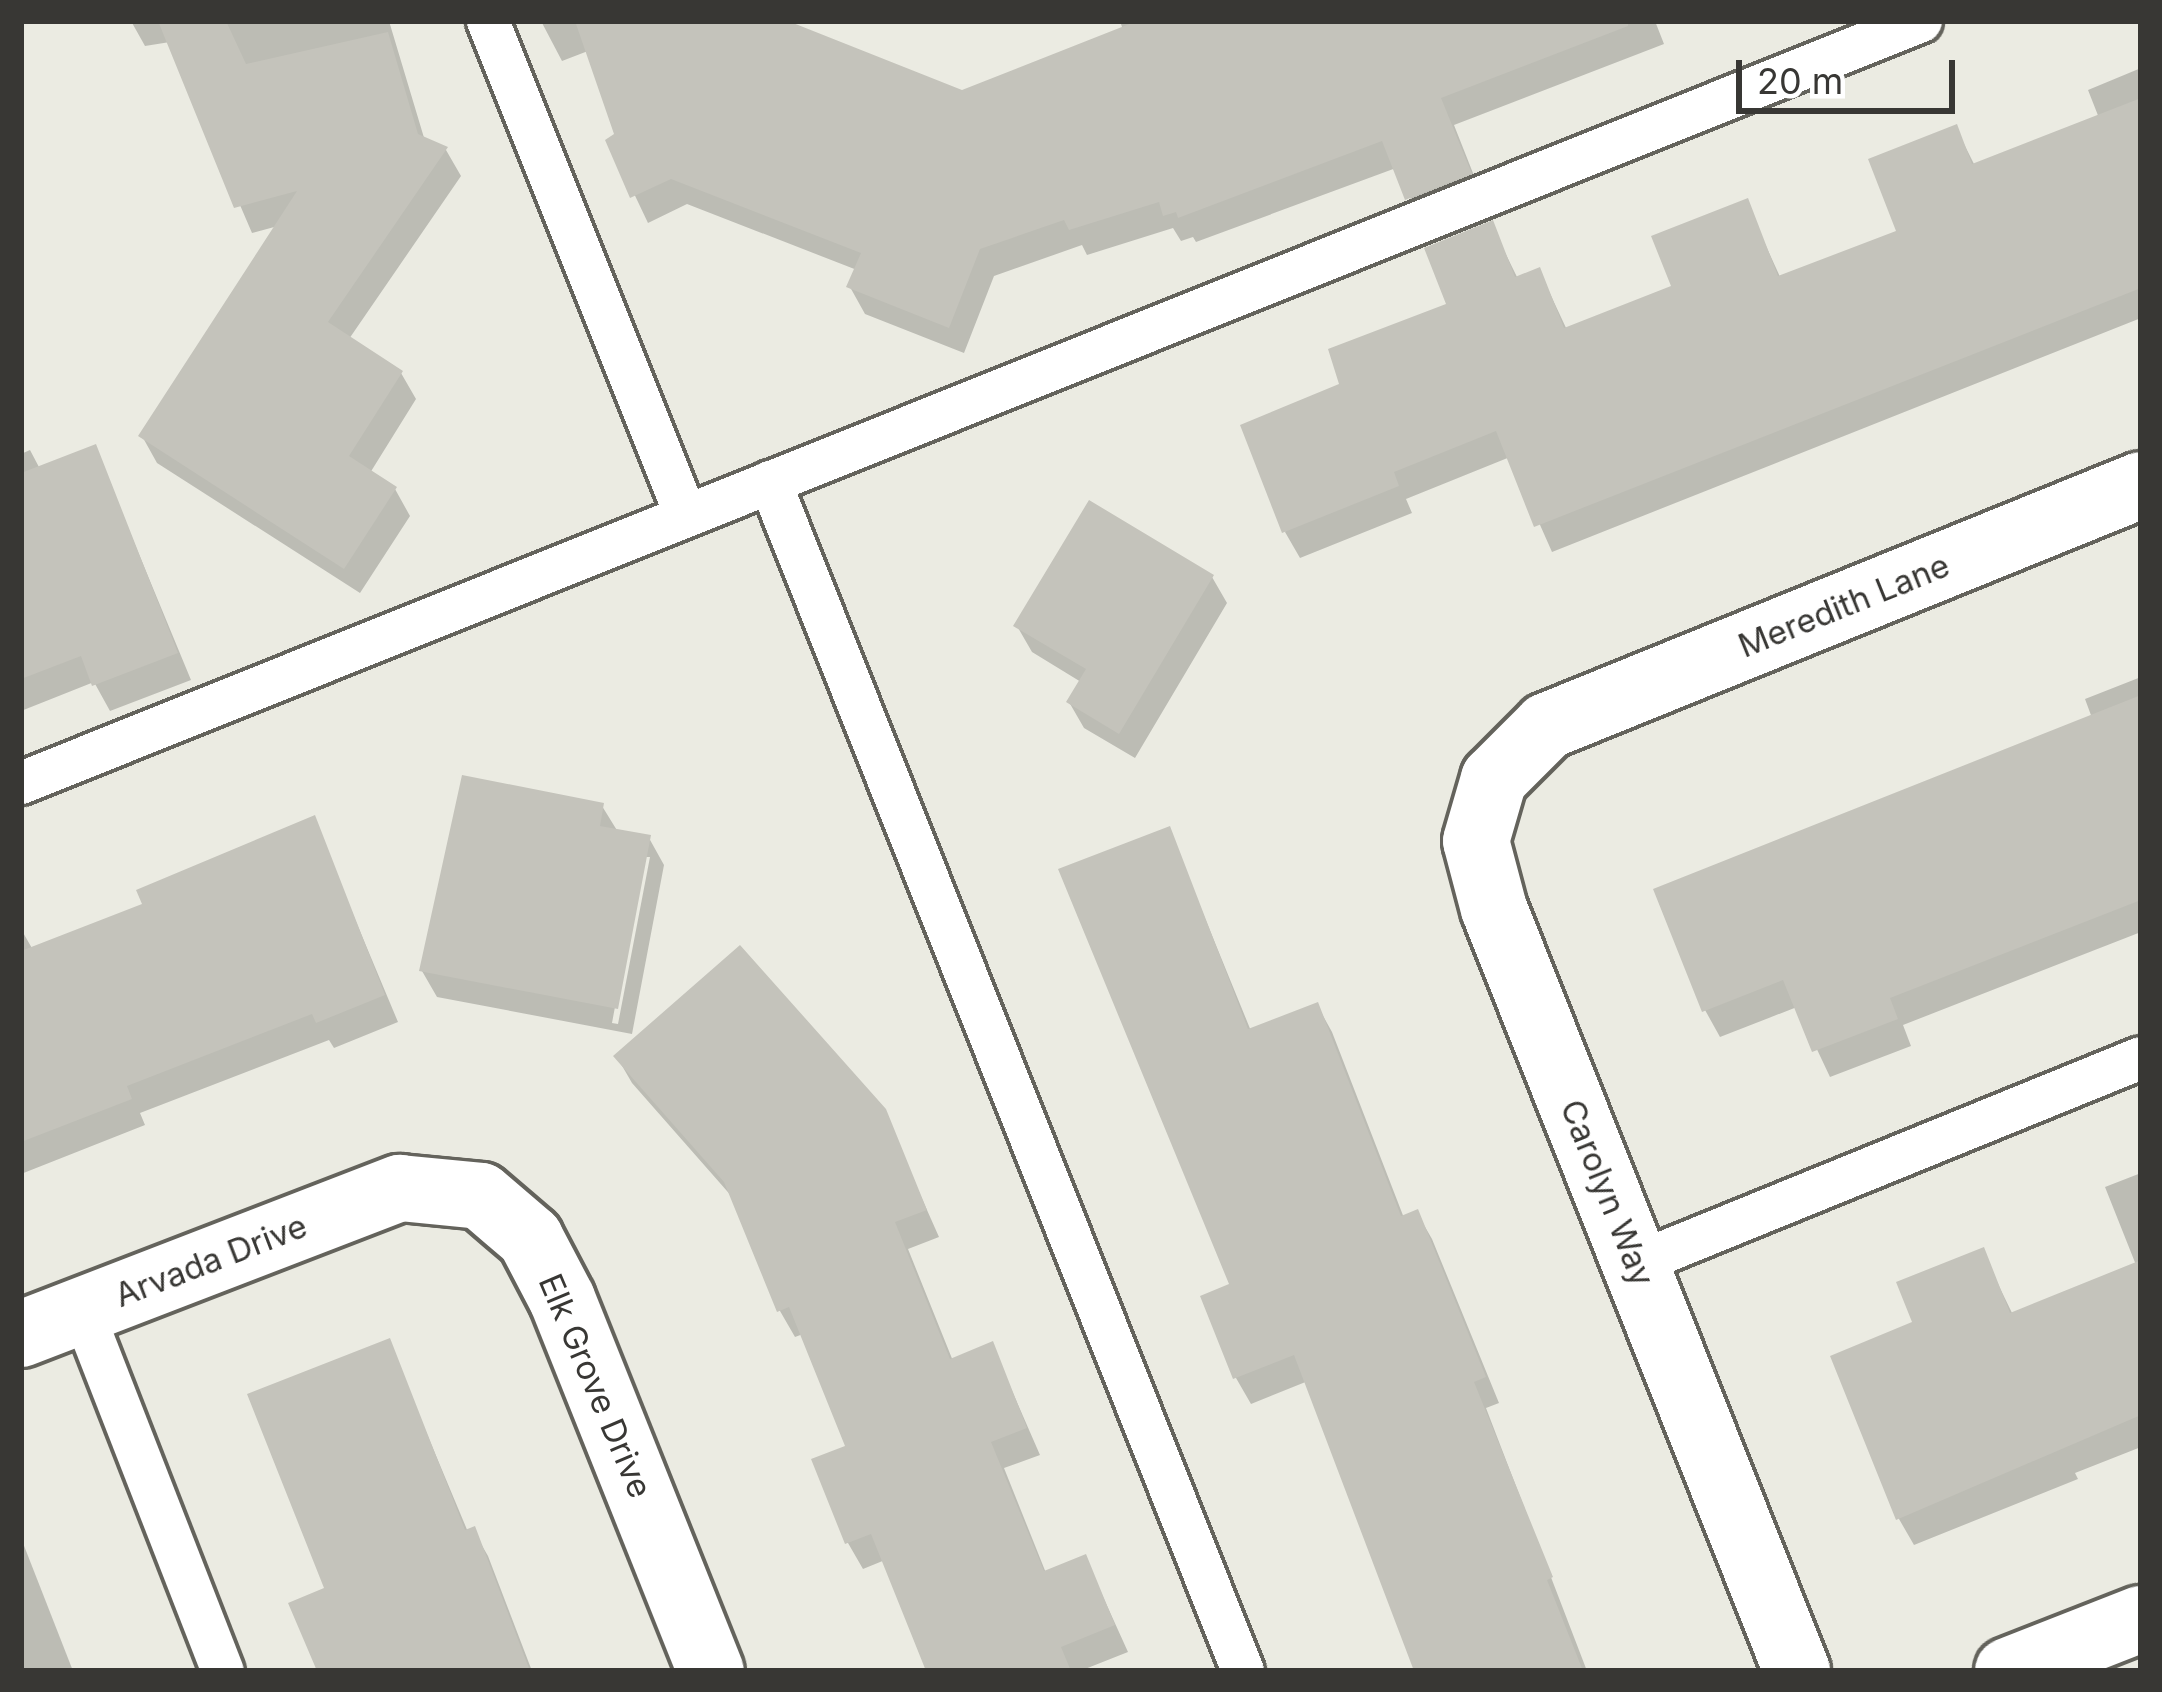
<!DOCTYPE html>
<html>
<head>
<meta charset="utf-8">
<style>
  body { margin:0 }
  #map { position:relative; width:2162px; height:1692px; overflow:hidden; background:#ebebe2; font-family:Inter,sans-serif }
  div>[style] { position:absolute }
  .shadow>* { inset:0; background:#0003 }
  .building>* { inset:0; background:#c4c3bb }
  .roads { filter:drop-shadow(3px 0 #64635c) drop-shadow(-3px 0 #64635c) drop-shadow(0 3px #64635c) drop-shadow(0 -3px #64635c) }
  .lane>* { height:42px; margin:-21px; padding:0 21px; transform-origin:21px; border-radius:21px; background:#fff }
  .street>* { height:66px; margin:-33px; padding:0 33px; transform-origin:33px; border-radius:33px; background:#fff }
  span { translate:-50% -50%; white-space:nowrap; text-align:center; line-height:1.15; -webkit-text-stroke:12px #fff; paint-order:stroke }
  .street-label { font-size:33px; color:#383734 }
  .frame { position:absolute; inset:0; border:24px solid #383734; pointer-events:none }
  .scale { position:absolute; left:1736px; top:60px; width:219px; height:54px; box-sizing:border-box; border:6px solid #383734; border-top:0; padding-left:15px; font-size:36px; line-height:42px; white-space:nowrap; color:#383734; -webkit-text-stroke:9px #fff; paint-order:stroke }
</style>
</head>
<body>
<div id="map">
  <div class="shadow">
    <i style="clip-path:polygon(131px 21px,389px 21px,425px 141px,446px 150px,461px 176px,349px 339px,401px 373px,416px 399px,370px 473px,395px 489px,410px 516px,360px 593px,157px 463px,142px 436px,278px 226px,252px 233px,170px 42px,145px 46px)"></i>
    <i style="clip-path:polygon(541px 21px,779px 21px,962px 93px,1123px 30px,1120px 21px,1655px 21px,1664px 44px,1454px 125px,1484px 201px,1423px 225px,1396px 168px,1196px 242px,1193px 237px,1181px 241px,1173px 228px,1087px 255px,1082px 245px,994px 276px,964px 353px,865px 314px,850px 287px,857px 270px,687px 204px,648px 223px,609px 141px,618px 135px,588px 51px,562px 61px)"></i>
    <i style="clip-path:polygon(2141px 68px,2141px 318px,1552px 552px,1510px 457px,1406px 499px,1412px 513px,1300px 558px,1285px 532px,1343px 386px,1450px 306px,1491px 224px,1518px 279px,1539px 270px,1567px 330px,1675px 288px,1746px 202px,1781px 279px,1900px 232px,1956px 128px,1975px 166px,2099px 118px,2088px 90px)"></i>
    <i style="clip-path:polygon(95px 448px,191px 680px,110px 711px,94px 682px,21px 711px,21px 454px,30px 450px,40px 469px)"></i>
    <i style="clip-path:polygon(1212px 577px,1227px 603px,1135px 758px,1084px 728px,1069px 702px,1081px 682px,1032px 652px,1017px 626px)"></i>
    <i style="clip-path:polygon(2141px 677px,2141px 932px,1903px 1025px,1911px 1046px,1830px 1077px,1797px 1007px,1720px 1037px,1705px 1010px,2092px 718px,2085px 699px)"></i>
    <i style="clip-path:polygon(evenodd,602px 806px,618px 832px,649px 838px,664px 865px,632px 1034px,437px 997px,422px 971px,602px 806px,643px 857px,650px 857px,618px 1024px,612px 1023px,643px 857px)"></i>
    <i style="clip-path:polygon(313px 819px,398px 1022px,334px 1048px,329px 1040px,140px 1113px,145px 1125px,21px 1174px,21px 929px,33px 950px,145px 906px)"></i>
    <i style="clip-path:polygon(1169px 830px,1251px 1031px,1317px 1005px,1332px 1032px,1404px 1218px,1417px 1213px,1432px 1239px,1499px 1403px,1486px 1408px,1587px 1671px,1417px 1671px,1308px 1381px,1251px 1404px,1236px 1378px,1204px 1298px,1232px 1286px)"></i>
    <i style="clip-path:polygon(617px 1057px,883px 1111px,939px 1237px,908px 1249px,953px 1361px,992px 1345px,1040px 1455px,1004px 1468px,1046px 1573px,1085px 1557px,1128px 1652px,1080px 1671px,924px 1671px,929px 1669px,885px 1560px,863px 1569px,848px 1543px,849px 1447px,803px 1334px,795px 1337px,780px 1311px,734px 1199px,632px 1083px)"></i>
    <i style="clip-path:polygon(2141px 1173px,2141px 1447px,2075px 1473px,2078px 1479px,1914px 1545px,1899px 1519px,1916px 1324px,1982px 1251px,2013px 1315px,2136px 1265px,2105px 1187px)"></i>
    <i style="clip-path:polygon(388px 1341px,468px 1532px,473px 1530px,488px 1556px,532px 1671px,320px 1671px,328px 1590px)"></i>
    <i style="clip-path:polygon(21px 1538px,73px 1671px,21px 1671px)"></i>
  </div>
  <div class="building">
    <i style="clip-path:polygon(158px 21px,226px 21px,246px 64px,388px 32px,418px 134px,448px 147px,328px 322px,403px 371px,349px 456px,397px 487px,344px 569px,138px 436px,297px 191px,234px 208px)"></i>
    <i style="clip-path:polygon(575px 21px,788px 21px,962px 90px,1137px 21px,1628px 21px,1628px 26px,1441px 98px,1472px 174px,1405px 200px,1382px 141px,1178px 218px,1176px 212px,1163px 216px,1159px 202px,1069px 230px,1064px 220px,980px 249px,949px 328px,846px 287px,861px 253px,671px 179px,630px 198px,605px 140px,614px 134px)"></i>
    <i style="clip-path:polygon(2141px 98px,2141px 288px,1534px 527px,1496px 431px,1394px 472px,1399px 486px,1282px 533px,1240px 425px,1339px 384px,1328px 349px,1446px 304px,1424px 248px,1493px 220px,1515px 277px,1540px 267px,1564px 328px,1671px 286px,1651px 236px,1748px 198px,1778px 276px,1896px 231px,1868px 159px,1957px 124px,1972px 164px)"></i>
    <i style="clip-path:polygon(96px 444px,178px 653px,92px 686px,81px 656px,21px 679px,21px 473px)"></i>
    <i style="clip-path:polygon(1089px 500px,1214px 575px,1119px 734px,1066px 702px,1086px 669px,1013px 626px)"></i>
    <i style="clip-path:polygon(2141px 695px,2141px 900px,1890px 998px,1898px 1019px,1812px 1052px,1783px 980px,1702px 1012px,1653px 889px)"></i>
    <i style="clip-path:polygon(462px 775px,604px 803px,600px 826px,651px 835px,618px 1009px,419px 971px)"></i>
    <i style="clip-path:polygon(315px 815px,385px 995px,316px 1023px,312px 1014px,127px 1086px,132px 1099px,21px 1142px,21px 951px,142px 904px,136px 890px)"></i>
    <i style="clip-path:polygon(1170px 826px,1248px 1029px,1318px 1002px,1401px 1216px,1418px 1209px,1486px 1377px,1474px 1382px,1553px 1577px,1547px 1580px,1583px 1671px,1414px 1671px,1294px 1355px,1233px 1379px,1200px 1296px,1229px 1284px,1058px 869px)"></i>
    <i style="clip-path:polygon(740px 945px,886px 1109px,927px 1210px,895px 1222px,950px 1359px,993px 1341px,1027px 1428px,991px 1442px,1044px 1571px,1086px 1554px,1115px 1625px,1061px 1647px,1071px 1671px,926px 1671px,871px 1534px,845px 1544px,811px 1459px,845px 1446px,789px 1307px,777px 1312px,724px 1182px,613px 1056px)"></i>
    <i style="clip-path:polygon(1984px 1247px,2010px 1313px,2141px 1260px,2141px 1415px,1896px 1520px,1830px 1356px,1912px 1322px,1896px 1282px)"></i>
    <i style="clip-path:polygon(390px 1338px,465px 1530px,475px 1526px,530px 1671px,317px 1671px,288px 1603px,324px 1588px,247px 1394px)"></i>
  </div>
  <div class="roads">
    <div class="lane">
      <i style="left:488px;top:21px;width:533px;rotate:68.2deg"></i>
      <i style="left:770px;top:482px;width:1280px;rotate:68.31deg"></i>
      <i style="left:21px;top:783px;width:2047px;rotate:-21.85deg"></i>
      <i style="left:1635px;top:1264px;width:546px;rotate:-22.15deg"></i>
      <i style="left:82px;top:1310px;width:388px;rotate:68.7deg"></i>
    </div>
    <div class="street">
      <i style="left:21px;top:1334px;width:406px;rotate:-21.1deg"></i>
      <i style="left:400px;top:1188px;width:81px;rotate:5.6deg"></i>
      <i style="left:481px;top:1196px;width:65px;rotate:40.6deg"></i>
      <i style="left:530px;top:1238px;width:69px;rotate:62.3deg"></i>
      <i style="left:562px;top:1299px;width:401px;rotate:68.2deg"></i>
      <i style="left:1797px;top:1671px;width:820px;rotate:-111.68deg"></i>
      <i style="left:1494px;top:909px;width:70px;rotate:-104.8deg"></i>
      <i style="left:1476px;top:841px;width:65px;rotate:-73.8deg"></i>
      <i style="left:1494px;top:779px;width:75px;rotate:-45deg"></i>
      <i style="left:1547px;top:726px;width:641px;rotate:-22.08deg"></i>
      <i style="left:2008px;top:1671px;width:143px;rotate:-21.4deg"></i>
    </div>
  </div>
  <div class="street-label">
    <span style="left:1844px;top:606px;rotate:-22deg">Meredith Lane</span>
    <span style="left:1607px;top:1193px;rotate:68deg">Carolyn Way</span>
    <span style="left:211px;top:1261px;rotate:-21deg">Arvada Drive</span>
    <span style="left:595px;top:1386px;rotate:67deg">Elk Grove Drive</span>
  </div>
  <div class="frame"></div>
  <div class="scale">20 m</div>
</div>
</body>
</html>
